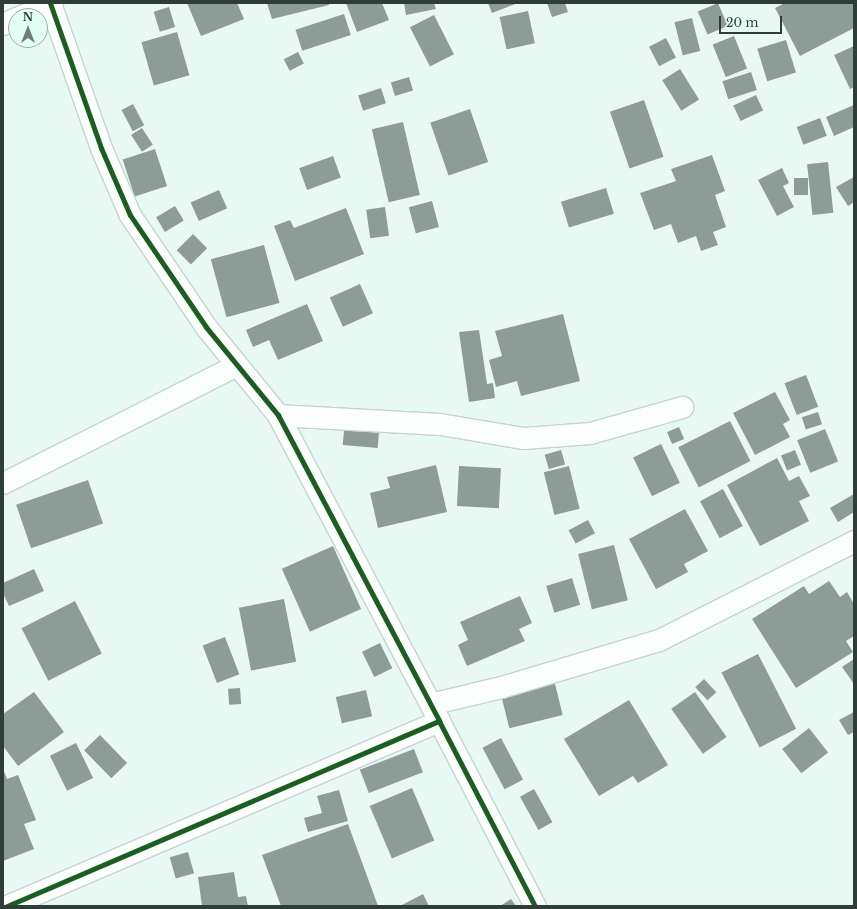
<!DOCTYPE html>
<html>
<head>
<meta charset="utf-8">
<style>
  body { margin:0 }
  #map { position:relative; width:857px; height:909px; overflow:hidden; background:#e8f8f3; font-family:"Libre Baskerville",serif }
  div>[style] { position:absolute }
  .building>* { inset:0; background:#8e9c97; transform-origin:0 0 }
  .roads { filter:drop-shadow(1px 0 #c6d4cf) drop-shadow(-1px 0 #c6d4cf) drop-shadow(0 1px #c6d4cf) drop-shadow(0 -1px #c6d4cf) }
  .street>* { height:21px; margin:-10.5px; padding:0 10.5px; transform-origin:10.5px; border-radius:10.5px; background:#fcfefd }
  .cycleway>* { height:5px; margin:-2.5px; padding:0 2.5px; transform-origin:2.5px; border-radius:2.5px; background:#1b5e20 }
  span { translate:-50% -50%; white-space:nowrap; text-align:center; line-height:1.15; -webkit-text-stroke:4px #e2fef5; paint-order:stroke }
  .frame { position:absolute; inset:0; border:4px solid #2f3d39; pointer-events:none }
  .north { position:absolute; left:8px; top:8px; width:40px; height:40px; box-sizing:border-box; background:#e2fef5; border:1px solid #9ab1aa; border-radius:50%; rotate:0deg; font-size:11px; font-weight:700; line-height:16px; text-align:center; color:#2f3d39 }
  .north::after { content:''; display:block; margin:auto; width:14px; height:18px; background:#707e7a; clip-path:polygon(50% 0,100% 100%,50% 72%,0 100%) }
  .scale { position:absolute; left:719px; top:16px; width:63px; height:18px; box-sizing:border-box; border:2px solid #2f3d39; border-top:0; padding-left:5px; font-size:12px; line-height:14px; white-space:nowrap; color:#2f3d39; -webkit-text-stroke:3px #e2fef5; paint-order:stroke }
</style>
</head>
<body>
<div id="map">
  <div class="building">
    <i style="clip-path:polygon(187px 3px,237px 3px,244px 19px,201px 36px)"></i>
    <i style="clip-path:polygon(267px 3px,328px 3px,329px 5px,272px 19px)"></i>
    <i style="clip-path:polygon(346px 3px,382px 3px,389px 20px,357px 32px)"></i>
    <i style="clip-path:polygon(404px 3px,434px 3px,436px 9px,406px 15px)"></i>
    <i style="clip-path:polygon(488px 3px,518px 3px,492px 13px)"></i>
    <i style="clip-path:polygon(547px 3px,565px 3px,568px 12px,552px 17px)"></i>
    <i style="left:718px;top:3px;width:25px;height:22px;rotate:67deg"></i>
    <i style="clip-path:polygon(785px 3px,854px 3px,854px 28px,800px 56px,775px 8px)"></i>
    <i style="left:169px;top:7px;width:21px;height:16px;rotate:73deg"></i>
    <i style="left:528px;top:11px;width:33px;height:29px;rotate:78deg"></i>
    <i style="left:344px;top:14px;width:22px;height:51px;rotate:72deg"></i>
    <i style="left:434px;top:15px;width:44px;height:27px;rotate:63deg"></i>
    <i style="left:692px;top:18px;width:34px;height:18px;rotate:76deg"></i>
    <i style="left:177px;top:32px;width:45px;height:37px;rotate:74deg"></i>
    <i style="left:734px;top:36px;width:35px;height:23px;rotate:68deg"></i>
    <i style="left:666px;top:38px;width:22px;height:19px;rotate:63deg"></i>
    <i style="left:786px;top:40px;width:34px;height:30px;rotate:73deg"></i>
    <i style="clip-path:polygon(854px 46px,854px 87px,850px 89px,834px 55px)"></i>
    <i style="left:298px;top:52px;width:13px;height:16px;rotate:63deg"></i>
    <i style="left:680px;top:69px;width:36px;height:21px;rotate:58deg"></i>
    <i style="left:751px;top:72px;width:19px;height:30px;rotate:72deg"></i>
    <i style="left:409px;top:77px;width:14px;height:19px;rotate:73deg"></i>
    <i style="left:381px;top:88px;width:16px;height:24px;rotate:72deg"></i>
    <i style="left:756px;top:95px;width:17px;height:25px;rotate:65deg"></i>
    <i style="left:644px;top:100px;width:60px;height:36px;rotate:71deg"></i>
    <i style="left:133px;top:104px;width:24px;height:13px;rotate:62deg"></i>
    <i style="clip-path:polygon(854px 105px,854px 127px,834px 136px,826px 117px)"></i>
    <i style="left:470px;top:109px;width:56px;height:42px;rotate:71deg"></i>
    <i style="left:820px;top:118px;width:19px;height:25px;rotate:69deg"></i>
    <i style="left:403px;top:122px;width:75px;height:32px;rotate:77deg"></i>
    <i style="left:142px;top:128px;width:20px;height:13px;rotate:57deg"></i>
    <i style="left:155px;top:149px;width:39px;height:34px;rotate:72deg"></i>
    <i style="clip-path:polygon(712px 155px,725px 191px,715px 195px,726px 227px,713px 232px,718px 245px,701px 251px,696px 236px,678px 243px,671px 224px,654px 230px,640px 193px,676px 181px,671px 169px)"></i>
    <i style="left:333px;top:156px;width:23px;height:36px;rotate:70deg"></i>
    <i style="left:828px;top:162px;width:51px;height:21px;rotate:84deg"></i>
    <i style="clip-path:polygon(782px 168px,789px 183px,783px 186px,794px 207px,777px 216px,758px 180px)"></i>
    <i style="clip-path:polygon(854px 177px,854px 202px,848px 206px,836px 187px)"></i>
    <i style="left:794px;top:178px;width:14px;height:17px"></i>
    <i style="left:606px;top:188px;width:27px;height:47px;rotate:73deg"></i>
    <i style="left:219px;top:190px;width:20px;height:31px;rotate:66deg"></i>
    <i style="left:432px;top:201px;width:27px;height:24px;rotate:75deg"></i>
    <i style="left:175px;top:206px;width:17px;height:22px;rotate:59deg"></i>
    <i style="left:385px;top:207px;width:29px;height:19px;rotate:82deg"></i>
    <i style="clip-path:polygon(346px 208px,364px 254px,295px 281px,274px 226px,290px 220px,294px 228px)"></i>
    <i style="left:193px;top:234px;width:20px;height:23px;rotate:45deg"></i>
    <i style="left:264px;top:245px;width:60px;height:55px;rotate:75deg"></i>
    <i style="left:360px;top:284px;width:32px;height:33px;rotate:66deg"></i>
    <i style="clip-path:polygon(307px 304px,323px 341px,278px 360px,269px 340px,253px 347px,246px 330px)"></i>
    <i style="clip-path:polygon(563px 314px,580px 381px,521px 396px,517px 381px,496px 387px,489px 360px,502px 356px,495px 331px)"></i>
    <i style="clip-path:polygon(479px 330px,487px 384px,493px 383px,495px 398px,469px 402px,459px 332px)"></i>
    <i style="left:806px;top:375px;width:34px;height:23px;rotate:69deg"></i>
    <i style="clip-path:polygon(775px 392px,790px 420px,783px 424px,790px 437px,755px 455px,733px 413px)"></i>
    <i style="left:818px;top:412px;width:13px;height:17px;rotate:72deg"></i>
    <i style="left:345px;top:419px;width:35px;height:26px;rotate:5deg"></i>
    <i style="left:730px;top:421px;width:45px;height:58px;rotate:63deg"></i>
    <i style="left:679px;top:427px;width:13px;height:13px;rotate:67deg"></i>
    <i style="left:825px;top:429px;width:35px;height:30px;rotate:68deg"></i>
    <i style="left:661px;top:444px;width:43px;height:31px;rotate:64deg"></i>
    <i style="left:561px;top:450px;width:15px;height:17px;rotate:74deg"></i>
    <i style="left:795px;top:450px;width:16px;height:15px;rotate:68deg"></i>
    <i style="clip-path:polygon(777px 458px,789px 481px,799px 476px,810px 496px,799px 501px,809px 521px,760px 546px,727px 485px)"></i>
    <i style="clip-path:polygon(436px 465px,447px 512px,378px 528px,370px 493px,390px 488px,387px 477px)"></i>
    <i style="left:459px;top:466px;width:42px;height:40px;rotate:3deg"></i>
    <i style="left:569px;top:466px;width:44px;height:26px;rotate:76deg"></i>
    <i style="left:88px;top:480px;width:46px;height:76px;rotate:71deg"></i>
    <i style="left:723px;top:489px;width:42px;height:26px;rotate:62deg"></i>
    <i style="clip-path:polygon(854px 494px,854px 512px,838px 522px,830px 508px)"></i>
    <i style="clip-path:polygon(685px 509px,708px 551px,684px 564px,688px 572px,656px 589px,629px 539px)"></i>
    <i style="left:588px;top:520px;width:15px;height:22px;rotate:62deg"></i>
    <i style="left:614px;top:545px;width:57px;height:37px;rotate:76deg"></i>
    <i style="left:333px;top:546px;width:69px;height:56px;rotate:66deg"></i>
    <i style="clip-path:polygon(34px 569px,44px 591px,9px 606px,3px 593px,3px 583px)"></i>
    <i style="left:572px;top:578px;width:28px;height:27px;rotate:73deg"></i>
    <i style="clip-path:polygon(829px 581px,840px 597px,847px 592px,854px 604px,854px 636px,846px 641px,853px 652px,796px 688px,752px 619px,804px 586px,809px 594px)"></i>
    <i style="clip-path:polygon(520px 596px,532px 623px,519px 629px,525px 641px,467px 666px,458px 645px,468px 640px,460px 622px)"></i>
    <i style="left:284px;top:599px;width:64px;height:46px;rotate:79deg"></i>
    <i style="left:75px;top:601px;width:59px;height:60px;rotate:63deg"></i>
    <i style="left:225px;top:637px;width:40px;height:24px;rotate:69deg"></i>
    <i style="left:380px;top:643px;width:28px;height:20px;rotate:64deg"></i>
    <i style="left:758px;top:654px;width:84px;height:41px;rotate:63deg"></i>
    <i style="clip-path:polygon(854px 659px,854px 684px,842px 667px)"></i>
    <i style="left:704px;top:679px;width:18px;height:12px;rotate:47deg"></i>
    <i style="left:554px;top:680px;width:36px;height:55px;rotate:76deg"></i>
    <i style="left:240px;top:688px;width:16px;height:12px;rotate:86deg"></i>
    <i style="left:366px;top:690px;width:27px;height:31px;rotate:77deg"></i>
    <i style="clip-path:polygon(34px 692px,64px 732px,18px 766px,3px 746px,3px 714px)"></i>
    <i style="left:695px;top:692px;width:55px;height:29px;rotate:55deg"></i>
    <i style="clip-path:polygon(629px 700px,668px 765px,638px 783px,633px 776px,599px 796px,564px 739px)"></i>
    <i style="clip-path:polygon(854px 712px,854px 732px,848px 735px,839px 720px)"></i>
    <i style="left:809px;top:728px;width:31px;height:34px;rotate:52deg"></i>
    <i style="left:100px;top:735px;width:39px;height:22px;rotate:46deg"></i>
    <i style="left:501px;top:738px;width:47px;height:21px;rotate:62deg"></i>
    <i style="left:76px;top:743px;width:39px;height:29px;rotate:64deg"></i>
    <i style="left:414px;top:749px;width:25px;height:58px;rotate:69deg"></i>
    <i style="clip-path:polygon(3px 769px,7px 779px,18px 775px,36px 820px,24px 824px,34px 849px,3px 861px)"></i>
    <i style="left:412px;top:788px;width:57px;height:46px;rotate:67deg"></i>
    <i style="left:534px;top:789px;width:38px;height:16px;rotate:61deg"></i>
    <i style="clip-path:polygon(339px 790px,348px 821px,308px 832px,304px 818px,322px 813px,317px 796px)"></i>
    <i style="clip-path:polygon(348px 824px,378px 906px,281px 906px,262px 855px)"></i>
    <i style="left:188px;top:852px;width:22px;height:19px;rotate:74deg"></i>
    <i style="clip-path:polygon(234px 872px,238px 897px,246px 896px,248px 906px,202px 906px,198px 877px)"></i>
    <i style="clip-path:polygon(423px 894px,429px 906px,400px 906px)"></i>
    <i style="clip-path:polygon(511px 899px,516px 906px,500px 906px)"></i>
  </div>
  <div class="roads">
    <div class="street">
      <i style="left:50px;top:3px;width:154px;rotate:70.6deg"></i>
      <i style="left:101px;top:148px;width:73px;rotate:66.6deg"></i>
      <i style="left:130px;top:215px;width:135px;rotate:55.8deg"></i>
      <i style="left:206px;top:327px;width:114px;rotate:50.7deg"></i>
      <i style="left:278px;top:415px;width:346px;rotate:62.2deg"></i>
      <i style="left:21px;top:16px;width:33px;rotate:-23deg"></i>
      <i style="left:3px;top:24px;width:14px;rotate:-25deg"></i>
      <i style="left:278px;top:415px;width:162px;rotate:3.2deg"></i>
      <i style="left:440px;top:424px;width:85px;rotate:9.5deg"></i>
      <i style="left:524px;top:438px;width:66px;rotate:-4.3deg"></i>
      <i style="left:590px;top:433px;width:96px;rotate:-15.8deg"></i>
      <i style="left:3px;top:483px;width:262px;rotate:-26.8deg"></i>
      <i style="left:430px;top:704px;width:73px;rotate:-13.5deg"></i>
      <i style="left:501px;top:687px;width:165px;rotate:-16.6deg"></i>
      <i style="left:659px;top:640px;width:219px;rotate:-26.9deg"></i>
      <i style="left:7px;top:906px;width:470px;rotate:-23.2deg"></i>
      <i style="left:439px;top:721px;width:208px;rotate:62.6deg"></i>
    </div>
  </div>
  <div class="cycleway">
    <i style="left:50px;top:3px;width:154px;rotate:70.6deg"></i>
    <i style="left:101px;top:148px;width:73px;rotate:66.6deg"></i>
    <i style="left:130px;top:215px;width:135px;rotate:55.8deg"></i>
    <i style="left:206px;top:327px;width:114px;rotate:50.7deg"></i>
    <i style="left:278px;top:415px;width:346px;rotate:62.2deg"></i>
    <i style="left:7px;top:906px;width:470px;rotate:-23.2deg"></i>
    <i style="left:439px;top:721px;width:208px;rotate:62.6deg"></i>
  </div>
  <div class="frame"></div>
  <div class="north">N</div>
  <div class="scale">20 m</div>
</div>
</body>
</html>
